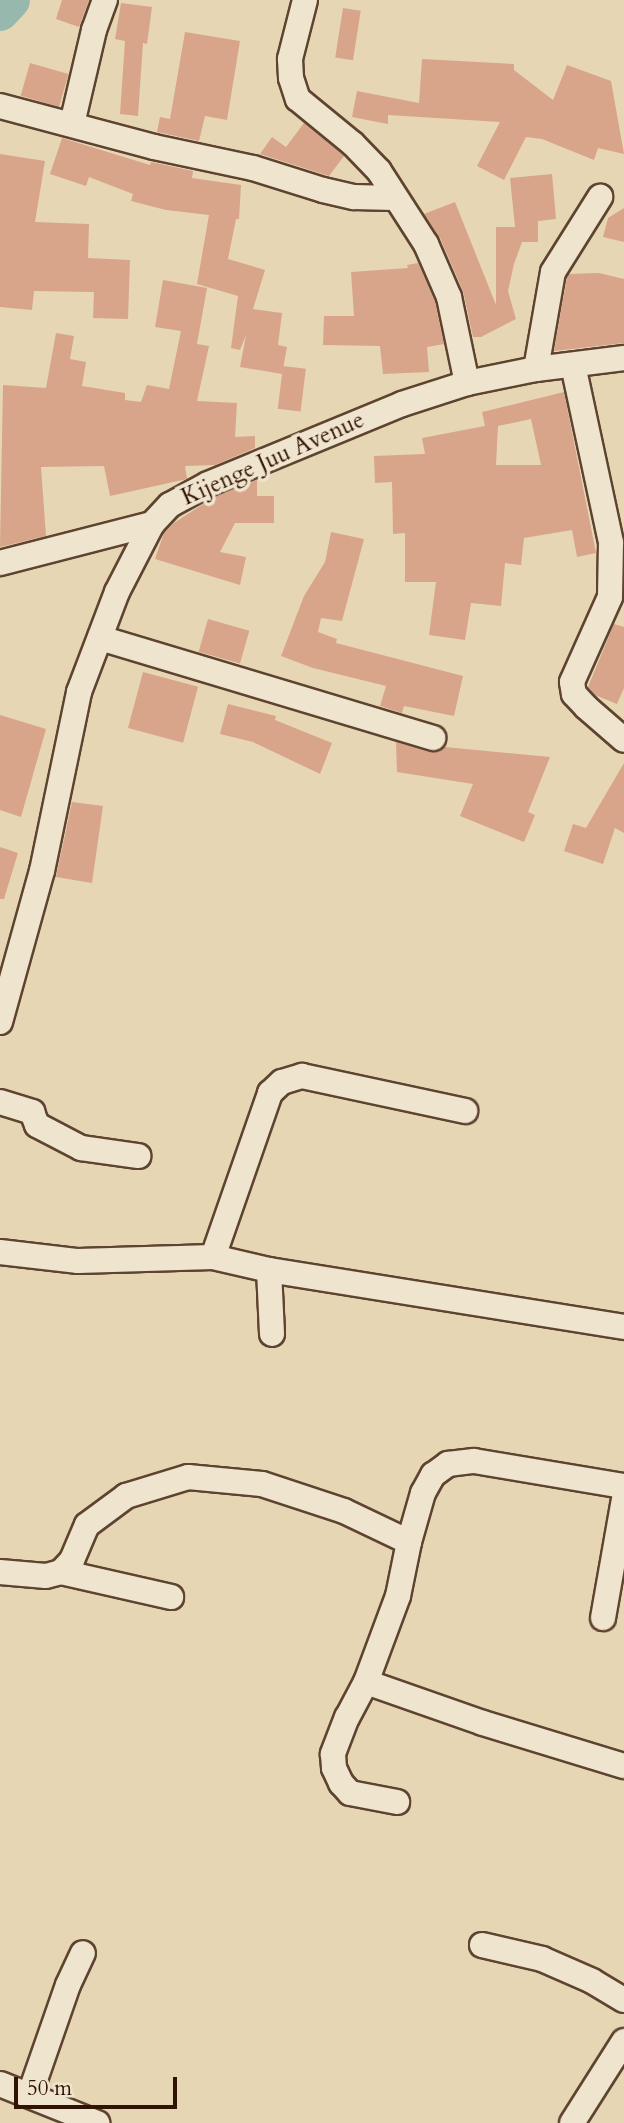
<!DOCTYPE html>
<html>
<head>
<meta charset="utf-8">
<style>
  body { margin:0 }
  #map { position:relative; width:624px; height:2123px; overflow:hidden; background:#e7d6b4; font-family:Cardo,serif }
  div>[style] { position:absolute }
  .river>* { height:38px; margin:-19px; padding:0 19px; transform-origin:19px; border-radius:19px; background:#97b9ad }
  .building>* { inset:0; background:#d8a58a; transform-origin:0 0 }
  .roads { filter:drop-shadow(2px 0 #5e4430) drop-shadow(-2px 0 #5e4430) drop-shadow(0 2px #5e4430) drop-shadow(0 -2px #5e4430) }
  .minor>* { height:24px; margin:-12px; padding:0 12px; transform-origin:12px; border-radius:12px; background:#efe4ce }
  span { translate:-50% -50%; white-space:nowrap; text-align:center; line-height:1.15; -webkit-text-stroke:7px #efe4ce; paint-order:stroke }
  .street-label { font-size:23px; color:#311304 }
  .scale { position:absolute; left:14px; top:2077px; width:163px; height:32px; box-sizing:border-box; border:4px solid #311304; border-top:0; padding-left:9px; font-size:21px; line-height:24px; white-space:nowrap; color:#311304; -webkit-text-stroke:5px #efe4ce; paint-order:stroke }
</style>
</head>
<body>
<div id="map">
  <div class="river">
    <i style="left:0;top:12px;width:16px;rotate:-47deg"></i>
  </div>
  <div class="building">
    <i style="clip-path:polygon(62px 0,89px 0,79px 27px,56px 19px)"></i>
    <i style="clip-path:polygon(121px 3px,152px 7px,147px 44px,143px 43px,138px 116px,120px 114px,125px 41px,115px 39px)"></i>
    <i style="left:343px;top:8px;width:18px;height:50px;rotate:9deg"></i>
    <i style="clip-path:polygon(185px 32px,240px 41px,227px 120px,205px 116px,199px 141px,157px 132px,160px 117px,170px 119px)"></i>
    <i style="clip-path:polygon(422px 59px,514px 64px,514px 70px,553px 100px,567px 65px,611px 81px,624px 154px,598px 148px,594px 160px,542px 139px,526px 137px,504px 180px,477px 166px,500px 122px,388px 115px,388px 124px,352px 117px,357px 91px,419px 103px)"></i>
    <i style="left:30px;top:63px;width:40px;height:34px;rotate:16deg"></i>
    <i style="clip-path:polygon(304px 123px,344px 156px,329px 176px,260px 154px,272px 137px,286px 147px)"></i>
    <i style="clip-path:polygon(62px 138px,150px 165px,151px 162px,193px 171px,192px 178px,241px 185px,239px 219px,236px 219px,228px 259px,265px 270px,253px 309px,282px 313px,278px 345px,287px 347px,282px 374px,240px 367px,246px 335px,240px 350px,231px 348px,238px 296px,197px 284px,209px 215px,166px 210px,131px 201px,133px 194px,89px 177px,86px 186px,50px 174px)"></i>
    <i style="clip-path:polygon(0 154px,45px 161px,35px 222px,89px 224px,88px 258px,130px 260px,128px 319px,93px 318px,94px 292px,34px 291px,32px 310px,0 307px)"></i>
    <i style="clip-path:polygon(552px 174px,556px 219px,538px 221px,538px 242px,522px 242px,514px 264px,508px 291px,516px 319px,481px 337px,473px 337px,463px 291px,440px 238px,424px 214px,455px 202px,496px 305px,496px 227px,515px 227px,510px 178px)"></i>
    <i style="clip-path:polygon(624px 208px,624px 242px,603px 237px,608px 218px)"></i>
    <i style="clip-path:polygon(418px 263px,435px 302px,444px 344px,427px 347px,429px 372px,383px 374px,380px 346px,323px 345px,324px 316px,354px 316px,351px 272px,408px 268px,407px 265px)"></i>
    <i style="clip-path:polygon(599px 273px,624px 279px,624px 343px,554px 351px,567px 277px,569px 274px)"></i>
    <i style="clip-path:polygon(163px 280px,207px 288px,197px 344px,209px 346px,197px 401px,237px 403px,235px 437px,255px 436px,255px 448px,215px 465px,185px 466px,187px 479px,110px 496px,104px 466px,41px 467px,46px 536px,0 547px,3px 385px,46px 388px,56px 333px,74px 336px,70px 359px,86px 362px,82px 386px,125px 393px,125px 400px,141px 402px,147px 385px,169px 389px,181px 331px,155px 327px)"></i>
    <i style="left:283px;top:366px;width:23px;height:43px;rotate:7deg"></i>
    <i style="clip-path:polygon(evenodd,564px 392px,596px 553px,577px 557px,572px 530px,524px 538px,521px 565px,505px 563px,501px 606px,471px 603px,465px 640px,429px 635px,436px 582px,405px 582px,405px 533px,393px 534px,392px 482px,375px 483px,374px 456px,425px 454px,422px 438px,485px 426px,482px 412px,564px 392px,531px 419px,541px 465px,496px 465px,498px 426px,531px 419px)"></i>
    <i style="clip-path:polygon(257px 480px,257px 496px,274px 496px,274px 523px,235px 523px,220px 552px,246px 557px,240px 585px,155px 559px,164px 533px,174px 523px,214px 497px)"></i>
    <i style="clip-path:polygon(331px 532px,364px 539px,342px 621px,321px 618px,318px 632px,337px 639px,336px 643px,463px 676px,454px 716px,404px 706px,402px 713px,380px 706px,386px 686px,313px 668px,281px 656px,304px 596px,325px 562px)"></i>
    <i style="left:208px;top:619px;width:43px;height:34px;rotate:16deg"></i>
    <i style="clip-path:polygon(614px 624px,624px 627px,624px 688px,617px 704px,595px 695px,588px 687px)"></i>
    <i style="left:143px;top:672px;width:57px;height:58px;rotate:15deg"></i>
    <i style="clip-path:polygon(228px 704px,276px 716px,275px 720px,332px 743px,320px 774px,253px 742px,220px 734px)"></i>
    <i style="clip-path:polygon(0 715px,46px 729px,21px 817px,0 810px)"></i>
    <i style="clip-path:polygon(396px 742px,429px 752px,437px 752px,445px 747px,550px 757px,528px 812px,535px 815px,524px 842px,460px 816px,473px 784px,397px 772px)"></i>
    <i style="clip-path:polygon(624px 763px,624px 833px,615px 828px,603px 864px,564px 851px,573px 824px,586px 828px)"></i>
    <i style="clip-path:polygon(72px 802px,103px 806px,92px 883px,56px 877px)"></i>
    <i style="clip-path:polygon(0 847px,18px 853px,4px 899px,0 899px)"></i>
  </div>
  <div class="roads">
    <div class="minor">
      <i style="left:305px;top:0;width:61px;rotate:104.3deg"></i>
      <i style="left:290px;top:59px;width:19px;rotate:87deg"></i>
      <i style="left:291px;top:78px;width:22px;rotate:72deg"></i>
      <i style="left:298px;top:99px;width:71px;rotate:39.3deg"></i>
      <i style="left:353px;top:144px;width:37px;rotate:46deg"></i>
      <i style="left:379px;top:171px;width:87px;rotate:57.2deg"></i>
      <i style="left:426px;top:244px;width:58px;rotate:66.5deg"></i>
      <i style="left:449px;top:297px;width:88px;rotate:78.2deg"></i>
      <i style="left:0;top:106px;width:159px;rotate:14.9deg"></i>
      <i style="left:154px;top:147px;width:101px;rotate:12deg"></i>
      <i style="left:253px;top:168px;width:73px;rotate:17.4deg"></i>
      <i style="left:323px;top:190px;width:32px;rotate:13deg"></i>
      <i style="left:354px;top:197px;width:40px;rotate:1.4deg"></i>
      <i style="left:72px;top:124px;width:97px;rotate:-76.8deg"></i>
      <i style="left:94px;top:30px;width:32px;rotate:-70deg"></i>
      <i style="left:573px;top:365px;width:182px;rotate:77.9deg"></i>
      <i style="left:611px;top:543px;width:54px;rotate:91.1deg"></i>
      <i style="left:610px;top:597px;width:93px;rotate:114.1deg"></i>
      <i style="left:572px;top:682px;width:12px;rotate:81deg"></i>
      <i style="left:574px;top:694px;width:18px;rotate:47deg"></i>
      <i style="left:586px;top:707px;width:50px;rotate:41deg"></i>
      <i style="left:536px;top:369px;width:98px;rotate:-80.1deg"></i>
      <i style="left:553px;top:272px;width:89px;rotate:-57.9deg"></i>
      <i style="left:0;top:563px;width:157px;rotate:-14.4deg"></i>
      <i style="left:100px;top:638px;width:348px;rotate:16.7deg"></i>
      <i style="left:0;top:1022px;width:157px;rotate:-74.5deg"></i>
      <i style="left:42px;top:871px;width:183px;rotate:-78.3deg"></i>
      <i style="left:79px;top:692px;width:107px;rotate:-69.2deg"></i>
      <i style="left:117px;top:592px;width:76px;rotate:-62.8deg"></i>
      <i style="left:152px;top:524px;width:26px;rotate:-47deg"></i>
      <i style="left:170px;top:505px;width:43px;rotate:-28.9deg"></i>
      <i style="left:208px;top:484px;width:210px;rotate:-22.4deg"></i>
      <i style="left:402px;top:404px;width:68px;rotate:-17.9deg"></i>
      <i style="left:467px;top:383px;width:70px;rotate:-11.5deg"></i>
      <i style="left:536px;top:369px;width:89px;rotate:-7.1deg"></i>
      <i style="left:0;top:1102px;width:34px;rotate:17deg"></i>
      <i style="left:32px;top:1112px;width:14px;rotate:69deg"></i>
      <i style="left:37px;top:1125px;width:50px;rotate:27.6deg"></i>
      <i style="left:81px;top:1148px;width:58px;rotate:8deg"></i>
      <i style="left:0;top:1252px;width:79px;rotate:6.6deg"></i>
      <i style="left:78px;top:1261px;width:135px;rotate:-1.7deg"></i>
      <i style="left:213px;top:1257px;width:57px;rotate:13.1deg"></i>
      <i style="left:269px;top:1270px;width:360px;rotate:9.1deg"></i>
      <i style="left:213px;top:1257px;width:174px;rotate:-70.8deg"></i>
      <i style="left:270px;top:1093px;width:16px;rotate:-43deg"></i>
      <i style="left:282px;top:1082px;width:21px;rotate:-17deg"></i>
      <i style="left:302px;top:1076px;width:167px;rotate:12.1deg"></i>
      <i style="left:269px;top:1270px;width:64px;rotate:87.3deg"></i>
      <i style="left:409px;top:1542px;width:51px;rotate:-74.1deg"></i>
      <i style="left:423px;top:1493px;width:21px;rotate:-61deg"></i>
      <i style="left:433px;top:1475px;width:19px;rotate:-36deg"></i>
      <i style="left:448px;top:1464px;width:26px;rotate:-7deg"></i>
      <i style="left:474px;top:1461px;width:152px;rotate:9.5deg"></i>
      <i style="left:0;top:1572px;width:46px;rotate:5deg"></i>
      <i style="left:46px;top:1576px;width:16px;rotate:-15deg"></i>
      <i style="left:61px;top:1572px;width:16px;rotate:-47deg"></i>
      <i style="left:72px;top:1560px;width:38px;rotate:-67deg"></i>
      <i style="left:87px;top:1525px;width:49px;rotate:-36.6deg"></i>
      <i style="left:126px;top:1496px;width:65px;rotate:-17deg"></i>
      <i style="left:188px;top:1477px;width:74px;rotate:5.4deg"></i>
      <i style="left:262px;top:1484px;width:86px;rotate:18.2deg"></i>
      <i style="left:344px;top:1511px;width:72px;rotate:25.5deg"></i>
      <i style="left:409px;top:1542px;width:55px;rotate:101.5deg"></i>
      <i style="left:398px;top:1596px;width:92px;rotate:110.4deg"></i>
      <i style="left:366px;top:1682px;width:40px;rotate:118deg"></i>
      <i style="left:347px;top:1717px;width:40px;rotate:111deg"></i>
      <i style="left:333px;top:1754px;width:14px;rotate:86deg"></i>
      <i style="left:334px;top:1768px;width:17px;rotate:65deg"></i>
      <i style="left:341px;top:1783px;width:13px;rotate:48deg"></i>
      <i style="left:350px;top:1793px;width:48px;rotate:10.8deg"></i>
      <i style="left:61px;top:1572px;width:113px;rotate:12.8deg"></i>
      <i style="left:603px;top:1618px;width:121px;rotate:-80deg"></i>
      <i style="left:366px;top:1682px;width:124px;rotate:19.3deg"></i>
      <i style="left:483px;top:1723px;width:147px;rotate:17deg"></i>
      <i style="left:482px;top:1945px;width:62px;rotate:13.1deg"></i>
      <i style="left:542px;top:1959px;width:55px;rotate:23.7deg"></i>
      <i style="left:592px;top:1981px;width:37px;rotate:31deg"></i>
      <i style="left:0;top:2084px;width:105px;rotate:21.9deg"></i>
      <i style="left:30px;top:2094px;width:115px;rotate:-70.8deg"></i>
      <i style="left:68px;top:1985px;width:35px;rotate:-65deg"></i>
      <i style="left:572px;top:2123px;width:97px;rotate:-57.6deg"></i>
    </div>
  </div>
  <div class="street-label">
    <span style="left:273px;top:459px;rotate:-24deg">Kijenge Juu Avenue</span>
  </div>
  <div class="scale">50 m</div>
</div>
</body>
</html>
